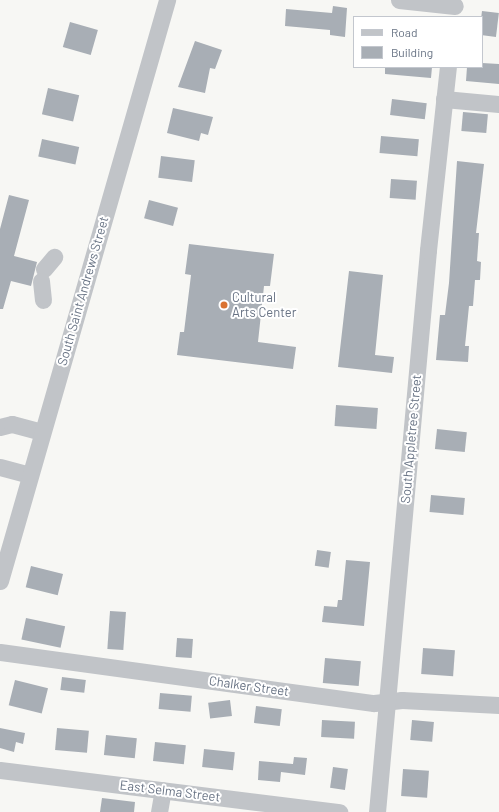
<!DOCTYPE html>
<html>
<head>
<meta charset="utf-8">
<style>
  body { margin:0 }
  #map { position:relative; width:499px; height:812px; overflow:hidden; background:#f7f7f4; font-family:Barlow,sans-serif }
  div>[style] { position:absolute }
  .building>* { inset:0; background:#a8aeb5; transform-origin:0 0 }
  .minor>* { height:17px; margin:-8.5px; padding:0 8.5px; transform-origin:8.5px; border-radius:8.5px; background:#c1c4c8 }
  .dots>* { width:11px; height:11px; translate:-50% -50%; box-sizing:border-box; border:2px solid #fff; border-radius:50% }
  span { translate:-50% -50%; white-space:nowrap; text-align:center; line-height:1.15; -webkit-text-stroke:4px #fff; paint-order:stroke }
  .street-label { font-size:13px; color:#687384 }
  .poi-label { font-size:13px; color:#687384 }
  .left { translate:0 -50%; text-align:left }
  .legend { position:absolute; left:353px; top:16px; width:130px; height:52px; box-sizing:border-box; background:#fff; border:1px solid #c3c7ce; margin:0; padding:5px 7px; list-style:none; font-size:12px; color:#687384 }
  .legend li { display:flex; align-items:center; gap:8px; height:20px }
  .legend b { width:20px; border:1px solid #c3c7ce }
</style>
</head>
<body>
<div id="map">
  <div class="building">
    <i style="clip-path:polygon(333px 6px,347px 8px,345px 37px,330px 35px,330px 30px,285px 26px,286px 9px,332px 13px)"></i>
    <i style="left:482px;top:11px;width:17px;height:24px;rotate:7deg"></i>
    <i style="left:70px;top:22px;width:29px;height:26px;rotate:16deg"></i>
    <i style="clip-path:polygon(195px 41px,222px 50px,215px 69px,210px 68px,205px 93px,178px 87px)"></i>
    <i style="clip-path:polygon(482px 63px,499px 64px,499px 84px,466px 81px,467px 67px,482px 67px)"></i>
    <i style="clip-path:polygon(385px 67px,432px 67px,431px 78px,385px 74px)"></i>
    <i style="left:48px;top:88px;width:32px;height:27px;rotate:13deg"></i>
    <i style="left:392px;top:99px;width:35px;height:16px;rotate:7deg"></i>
    <i style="clip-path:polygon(173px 108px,213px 117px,208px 135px,201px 133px,199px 141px,167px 133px)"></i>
    <i style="left:463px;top:112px;width:25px;height:19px;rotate:5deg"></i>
    <i style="left:381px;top:136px;width:38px;height:17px;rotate:5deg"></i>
    <i style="left:42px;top:139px;width:38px;height:18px;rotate:12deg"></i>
    <i style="left:161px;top:156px;width:34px;height:22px;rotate:7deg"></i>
    <i style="clip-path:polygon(457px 161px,484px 164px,476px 233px,479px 233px,477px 261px,481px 262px,480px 280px,475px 280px,473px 306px,469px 306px,465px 346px,469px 346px,468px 362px,436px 360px,440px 315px,445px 315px,449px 283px)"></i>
    <i style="left:391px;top:179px;width:26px;height:19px;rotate:4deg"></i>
    <i style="clip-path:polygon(9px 195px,29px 200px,14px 256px,37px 262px,31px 286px,11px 281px,3px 309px,0 309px,0 229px)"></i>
    <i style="left:149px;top:200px;width:30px;height:19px;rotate:15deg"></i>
    <i style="clip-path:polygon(189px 244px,274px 254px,270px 286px,264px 286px,258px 342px,296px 347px,293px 369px,177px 355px,180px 332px,184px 332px,191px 275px,185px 274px)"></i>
    <i style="clip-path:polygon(349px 271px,383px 275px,375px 355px,394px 357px,392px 373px,338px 367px)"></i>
    <i style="left:336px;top:405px;width:42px;height:21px;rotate:4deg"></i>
    <i style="left:437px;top:429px;width:30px;height:20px;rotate:6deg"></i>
    <i style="left:431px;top:495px;width:34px;height:17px;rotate:5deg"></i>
    <i style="left:317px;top:550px;width:14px;height:16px;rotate:8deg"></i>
    <i style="clip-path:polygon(346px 560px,370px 562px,364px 626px,322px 622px,324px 606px,337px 607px,338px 600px,342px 600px)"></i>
    <i style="left:31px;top:566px;width:33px;height:22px;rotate:14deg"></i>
    <i style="left:110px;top:611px;width:16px;height:38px;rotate:4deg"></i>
    <i style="left:26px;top:618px;width:40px;height:22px;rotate:12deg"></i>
    <i style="left:177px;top:638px;width:16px;height:19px;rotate:4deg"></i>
    <i style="left:423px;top:648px;width:32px;height:26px;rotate:4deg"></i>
    <i style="left:325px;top:658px;width:36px;height:25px;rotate:5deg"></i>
    <i style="left:62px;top:677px;width:24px;height:13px;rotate:7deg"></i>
    <i style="left:15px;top:680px;width:34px;height:26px;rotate:14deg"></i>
    <i style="left:160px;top:693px;width:32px;height:16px;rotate:5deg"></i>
    <i style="left:230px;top:700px;width:16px;height:22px;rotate:83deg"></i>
    <i style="left:256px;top:706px;width:26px;height:17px;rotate:7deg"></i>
    <i style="left:322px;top:720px;width:33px;height:17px;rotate:3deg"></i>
    <i style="left:412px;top:720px;width:22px;height:20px;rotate:5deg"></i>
    <i style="clip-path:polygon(0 728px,25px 733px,23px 744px,16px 742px,14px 752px,0 748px)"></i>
    <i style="left:57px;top:728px;width:32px;height:22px;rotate:5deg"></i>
    <i style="left:106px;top:735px;width:31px;height:20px;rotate:6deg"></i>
    <i style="left:155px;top:742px;width:31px;height:19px;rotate:6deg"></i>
    <i style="left:204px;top:749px;width:31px;height:18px;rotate:6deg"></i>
    <i style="clip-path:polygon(294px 757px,307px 758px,305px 775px,281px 772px,280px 782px,258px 780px,259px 761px,293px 764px)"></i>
    <i style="left:333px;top:767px;width:15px;height:21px;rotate:8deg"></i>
    <i style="left:403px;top:769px;width:26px;height:27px;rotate:4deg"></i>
    <i style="clip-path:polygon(102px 798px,135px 802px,134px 812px,100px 812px)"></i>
  </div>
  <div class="minor">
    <i style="left:399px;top:0;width:56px;rotate:6.1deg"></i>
    <i style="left:444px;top:99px;width:55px;rotate:5.2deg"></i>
    <i style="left:44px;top:269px;width:16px;rotate:-50deg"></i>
    <i style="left:41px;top:281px;width:19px;rotate:84deg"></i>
    <i style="left:0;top:427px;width:12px;rotate:-14deg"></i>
    <i style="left:12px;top:424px;width:31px;rotate:15deg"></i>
    <i style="left:0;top:467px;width:31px;rotate:15deg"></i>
    <i style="left:0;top:581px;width:605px;rotate:-73.96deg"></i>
    <i style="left:0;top:652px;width:377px;rotate:7.8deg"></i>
    <i style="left:374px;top:703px;width:28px;rotate:-6deg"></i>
    <i style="left:402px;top:700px;width:97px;rotate:3deg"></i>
    <i style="left:0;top:770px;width:342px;rotate:7.1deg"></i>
    <i style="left:159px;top:812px;width:22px;rotate:-80deg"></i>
    <i style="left:377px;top:812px;width:564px;rotate:-84.81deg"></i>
    <i style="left:428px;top:250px;width:184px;rotate:-83.8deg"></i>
  </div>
  <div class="dots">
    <i style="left:224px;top:305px;background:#da7332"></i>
  </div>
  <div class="street-label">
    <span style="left:83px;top:291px;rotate:-74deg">South Saint Andrews Street</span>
    <span style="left:411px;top:439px;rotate:-85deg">South Appletree Street</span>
    <span style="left:249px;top:686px;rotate:8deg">Chalker Street</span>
    <span style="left:170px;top:791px;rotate:7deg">East Selma Street</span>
  </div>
  <div class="poi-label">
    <span class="left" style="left:232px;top:305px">Cultural<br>Arts Center</span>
  </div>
  <ul class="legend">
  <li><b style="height:5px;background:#c1c4c8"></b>Road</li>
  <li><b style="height:11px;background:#a8aeb5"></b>Building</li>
  </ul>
</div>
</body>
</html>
